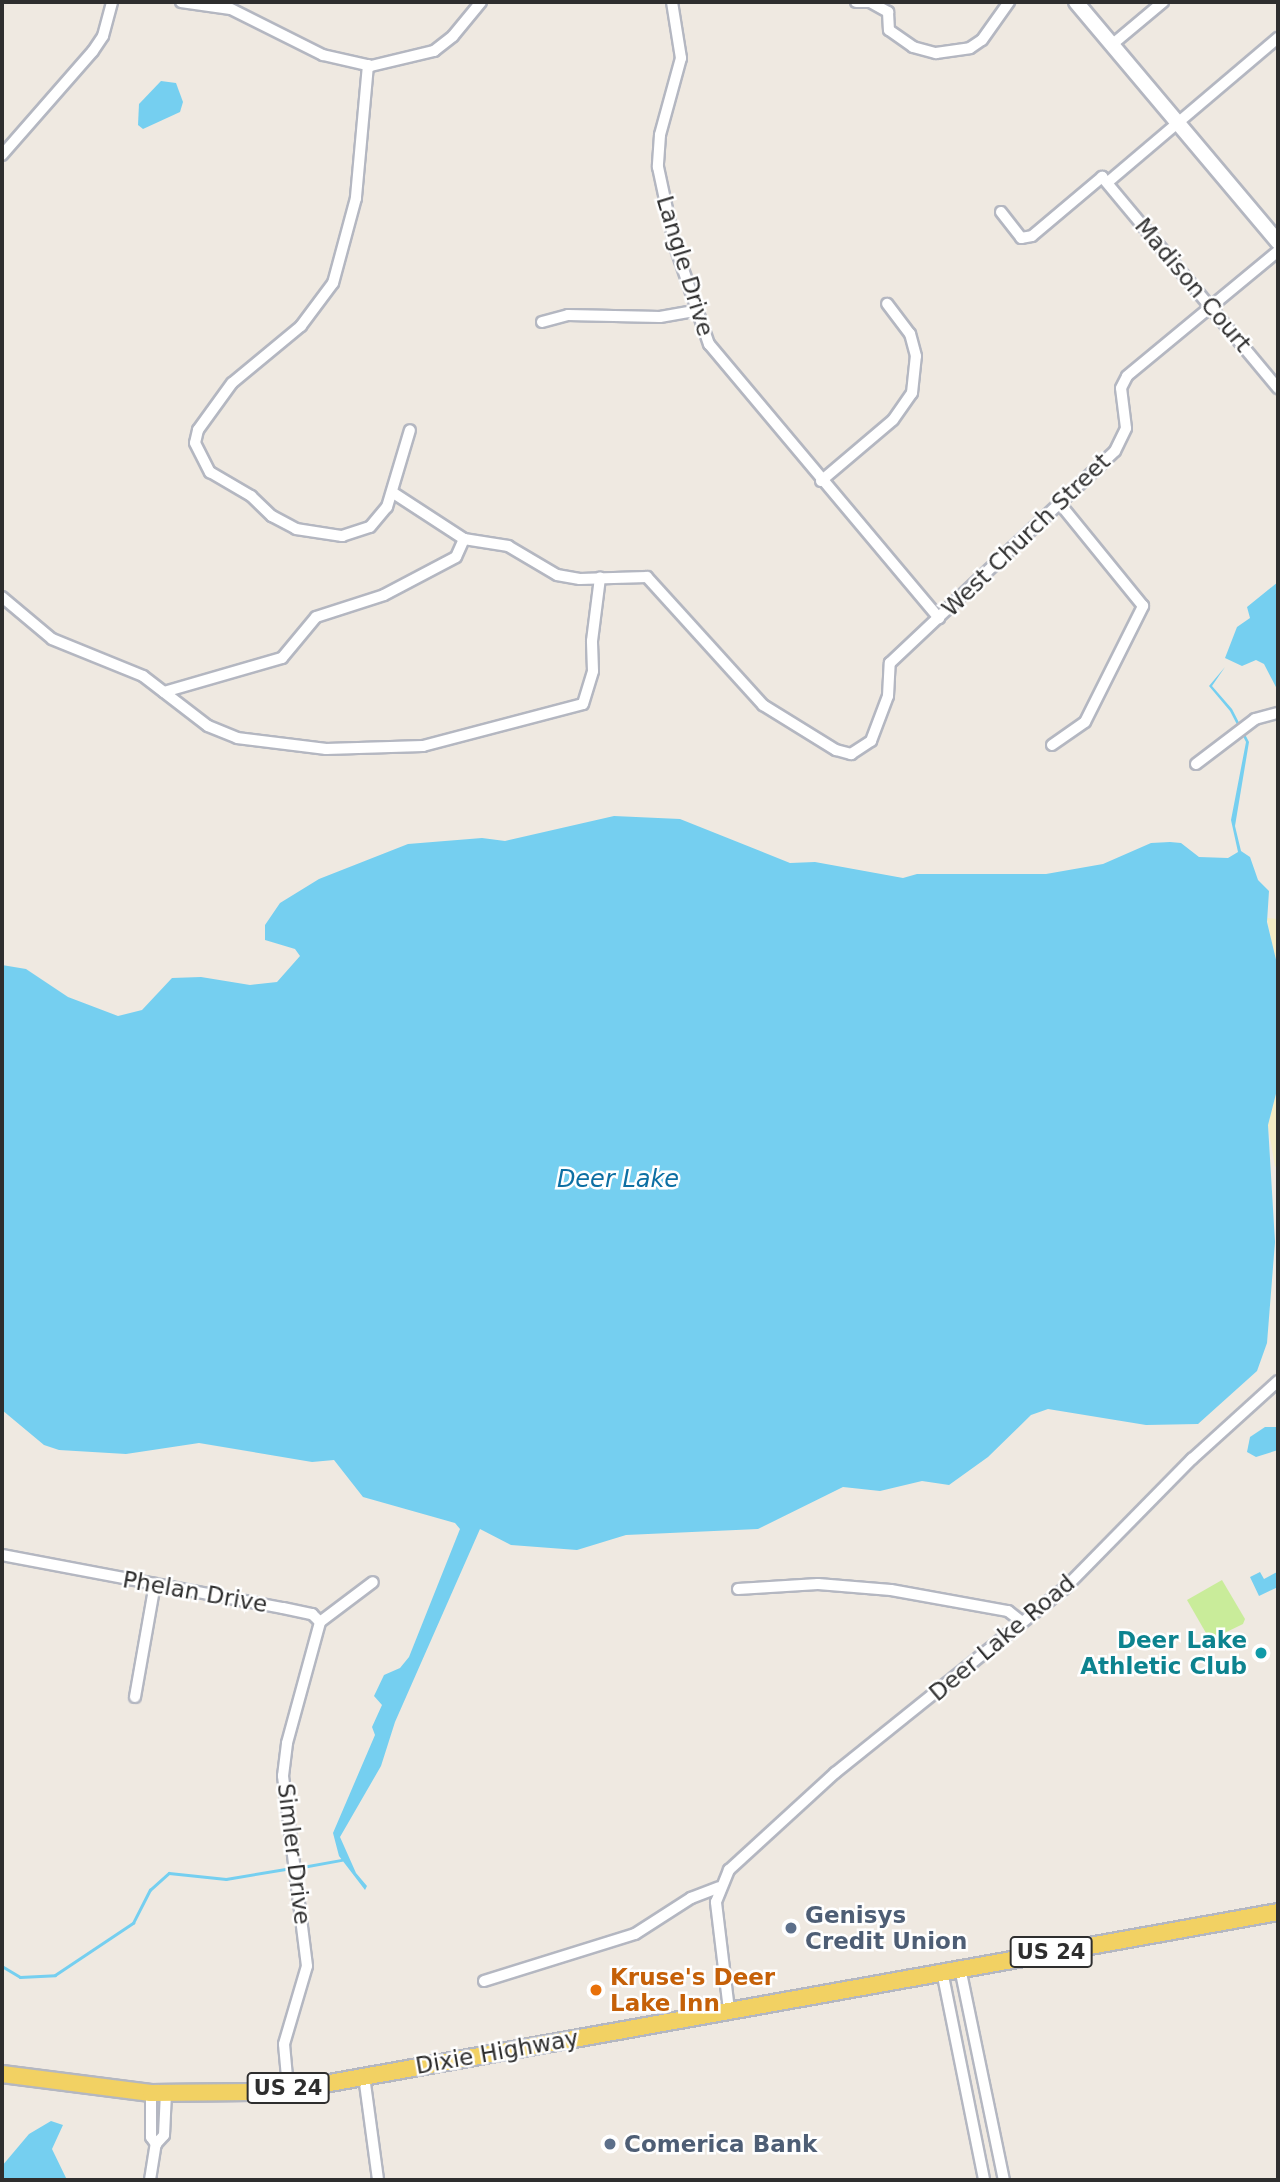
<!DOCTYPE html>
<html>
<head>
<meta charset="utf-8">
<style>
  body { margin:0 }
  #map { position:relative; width:1280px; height:2182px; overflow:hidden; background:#efe9e1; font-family:"DejaVu Sans",sans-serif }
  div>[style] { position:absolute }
  .sand>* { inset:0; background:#f3ecc5 }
  .pitch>* { inset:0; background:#c9ec9a }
  .water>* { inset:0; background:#75cff0 }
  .stream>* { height:2.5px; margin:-1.25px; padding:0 1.25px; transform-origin:1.25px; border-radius:1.25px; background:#75cff0 }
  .roads { filter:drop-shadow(2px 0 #b4b7c1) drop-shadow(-2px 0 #b4b7c1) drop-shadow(0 2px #b4b7c1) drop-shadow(0 -2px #b4b7c1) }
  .street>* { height:10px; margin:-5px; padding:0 5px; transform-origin:5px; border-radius:5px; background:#fff }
  .secondary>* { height:14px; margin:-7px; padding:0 7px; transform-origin:7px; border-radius:7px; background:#fff }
  .primary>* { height:16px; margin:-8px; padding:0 8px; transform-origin:8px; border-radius:8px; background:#f2d163 }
  .dots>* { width:19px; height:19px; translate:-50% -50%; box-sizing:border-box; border:4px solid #fff; border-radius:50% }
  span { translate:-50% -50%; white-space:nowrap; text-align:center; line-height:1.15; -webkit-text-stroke:5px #fff; paint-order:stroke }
  .shield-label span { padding:2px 5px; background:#fff; border:2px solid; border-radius:5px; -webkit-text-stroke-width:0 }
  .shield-label { font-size:21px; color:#2e2e2e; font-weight:700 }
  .street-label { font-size:23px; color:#2e2e2e }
  .culture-label { font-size:23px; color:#0d838f; font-weight:700 }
  .right { translate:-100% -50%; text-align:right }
  .service-label { font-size:23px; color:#4e5e75; font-weight:700 }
  .left { translate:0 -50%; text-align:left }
  .food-label { font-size:23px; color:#c56008; font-weight:700 }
  .water-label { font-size:24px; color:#0d6fa3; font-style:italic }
  .frame { position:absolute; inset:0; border:4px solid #2e2e2e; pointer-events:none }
</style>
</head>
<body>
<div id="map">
  <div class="sand">
    <i style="clip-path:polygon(1267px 918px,1278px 919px,1278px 968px,1271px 939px)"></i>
    <i style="clip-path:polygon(1278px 1086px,1278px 1164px,1275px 1167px,1268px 1125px)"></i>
  </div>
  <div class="pitch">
    <i style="clip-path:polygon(1222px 1580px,1245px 1619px,1243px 1624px,1210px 1640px,1187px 1600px)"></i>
  </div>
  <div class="water">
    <i style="clip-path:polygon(161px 81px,176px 83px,183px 102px,180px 112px,143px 129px,138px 125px,139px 104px)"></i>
    <i style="clip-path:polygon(1278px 582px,1278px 691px,1264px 664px,1256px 660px,1242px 666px,1225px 658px,1237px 627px,1250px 618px,1247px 607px)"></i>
    <i style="clip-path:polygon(1225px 667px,1212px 686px,1232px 709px,1249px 742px,1235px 826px,1241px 851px,1250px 857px,1258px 880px,1269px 891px,1267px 922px,1278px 968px,1278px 1086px,1268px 1125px,1275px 1242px,1267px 1343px,1257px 1371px,1198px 1424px,1146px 1425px,1048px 1409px,1031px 1415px,988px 1457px,949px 1485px,922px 1481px,880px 1491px,843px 1487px,758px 1529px,626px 1535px,577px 1550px,511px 1545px,480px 1529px,395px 1722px,381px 1766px,340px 1837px,356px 1873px,367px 1886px,365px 1890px,339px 1856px,333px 1833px,375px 1735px,372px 1727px,382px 1705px,374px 1696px,384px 1675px,400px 1668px,409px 1657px,460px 1529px,455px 1523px,363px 1497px,334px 1460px,312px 1462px,199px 1443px,126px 1454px,59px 1450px,44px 1445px,2px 1410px,2px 965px,26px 969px,68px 997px,118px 1016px,142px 1010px,172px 978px,201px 977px,250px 985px,277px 982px,300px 956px,295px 949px,265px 940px,265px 925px,280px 903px,319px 879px,408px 844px,482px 838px,505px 841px,614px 816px,680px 819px,790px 863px,815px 862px,903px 878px,917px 874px,1046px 874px,1103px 864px,1151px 843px,1170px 842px,1181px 843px,1199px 857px,1228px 858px,1238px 852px,1231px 820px,1246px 742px,1230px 711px,1209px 686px)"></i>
    <i style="clip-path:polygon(1265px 1427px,1278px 1427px,1278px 1450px,1256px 1457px,1247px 1452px,1250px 1437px)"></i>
    <i style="clip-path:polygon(1260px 1572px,1264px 1579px,1277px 1572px,1278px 1587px,1259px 1596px,1250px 1577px)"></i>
    <i style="clip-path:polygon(51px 2121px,63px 2125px,52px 2149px,67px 2180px,2px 2180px,2px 2166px,29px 2134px)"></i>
  </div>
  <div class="stream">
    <i style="left:297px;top:1868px;width:45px;rotate:-10.3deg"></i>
    <i style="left:2px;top:1966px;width:21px;rotate:31deg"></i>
    <i style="left:20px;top:1977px;width:35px;rotate:-3deg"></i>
    <i style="left:55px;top:1975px;width:94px;rotate:-33.7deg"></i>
    <i style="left:133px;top:1923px;width:37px;rotate:-63deg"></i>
    <i style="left:150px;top:1890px;width:25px;rotate:-42deg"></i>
    <i style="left:169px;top:1873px;width:57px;rotate:6deg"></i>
    <i style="left:226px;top:1879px;width:66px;rotate:-9.6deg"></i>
  </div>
  <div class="roads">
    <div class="street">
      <i style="left:181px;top:2px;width:50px;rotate:8deg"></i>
      <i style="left:231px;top:9px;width:103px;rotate:26.6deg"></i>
      <i style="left:323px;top:55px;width:49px;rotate:12.9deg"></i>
      <i style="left:371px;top:66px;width:65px;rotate:-13.4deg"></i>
      <i style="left:434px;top:51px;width:24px;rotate:-38deg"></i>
      <i style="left:453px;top:36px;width:44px;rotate:-50.5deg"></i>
      <i style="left:672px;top:2px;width:57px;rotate:80.9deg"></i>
      <i style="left:681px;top:58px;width:80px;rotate:105.3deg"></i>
      <i style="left:660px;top:135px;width:32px;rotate:94deg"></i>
      <i style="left:658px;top:167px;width:81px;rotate:77.9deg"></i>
      <i style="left:675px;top:246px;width:104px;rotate:70.9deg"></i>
      <i style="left:709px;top:344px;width:358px;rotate:50deg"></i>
      <i style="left:856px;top:2px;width:14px"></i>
      <i style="left:870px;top:2px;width:21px;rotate:29deg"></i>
      <i style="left:888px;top:12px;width:18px;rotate:87deg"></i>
      <i style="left:889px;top:30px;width:29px;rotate:35deg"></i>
      <i style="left:913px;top:47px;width:24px;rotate:15deg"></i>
      <i style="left:936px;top:53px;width:34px;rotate:-8deg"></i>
      <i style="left:970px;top:48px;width:14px;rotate:-34deg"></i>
      <i style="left:982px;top:40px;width:47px;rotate:-54.6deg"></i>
      <i style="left:1114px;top:43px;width:64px;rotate:-39.9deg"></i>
      <i style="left:368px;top:65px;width:134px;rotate:95.2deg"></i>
      <i style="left:356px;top:198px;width:88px;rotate:105.1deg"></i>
      <i style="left:333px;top:283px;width:54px;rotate:126.7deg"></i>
      <i style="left:301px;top:326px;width:89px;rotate:140.4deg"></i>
      <i style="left:232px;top:383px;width:58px;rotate:125.9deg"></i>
      <i style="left:198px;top:430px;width:13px;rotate:103deg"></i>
      <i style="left:195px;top:443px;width:33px;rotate:63deg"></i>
      <i style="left:210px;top:472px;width:48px;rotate:30.3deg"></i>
      <i style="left:251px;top:496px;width:29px;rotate:44deg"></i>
      <i style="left:272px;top:516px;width:27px;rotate:28deg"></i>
      <i style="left:296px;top:529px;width:47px;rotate:8.7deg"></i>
      <i style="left:342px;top:536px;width:29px;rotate:-18deg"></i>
      <i style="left:370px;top:527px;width:26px;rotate:-50deg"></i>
      <i style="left:387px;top:507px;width:80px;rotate:-73.4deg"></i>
      <i style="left:2px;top:155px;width:138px;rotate:-48.8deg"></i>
      <i style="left:93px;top:51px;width:18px;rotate:-56deg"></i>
      <i style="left:103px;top:36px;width:35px;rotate:-75deg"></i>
      <i style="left:1108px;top:182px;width:223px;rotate:-40.3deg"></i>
      <i style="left:1001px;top:212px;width:33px;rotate:52deg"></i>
      <i style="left:1021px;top:238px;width:11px;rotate:-10deg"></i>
      <i style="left:1032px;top:236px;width:92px;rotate:-40.1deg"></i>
      <i style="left:1102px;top:177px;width:275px;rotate:50.2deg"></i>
      <i style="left:542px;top:322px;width:27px;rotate:-15deg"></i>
      <i style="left:568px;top:315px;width:92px;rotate:1.2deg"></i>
      <i style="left:660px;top:317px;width:36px;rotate:-10deg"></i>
      <i style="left:821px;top:481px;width:94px;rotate:-40.3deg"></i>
      <i style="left:893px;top:420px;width:33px;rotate:-55deg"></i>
      <i style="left:912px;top:393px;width:37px;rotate:-84deg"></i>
      <i style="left:916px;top:356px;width:23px;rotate:-105deg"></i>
      <i style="left:910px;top:334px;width:38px;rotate:-127deg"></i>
      <i style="left:395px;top:494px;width:82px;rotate:33.1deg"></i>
      <i style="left:464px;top:539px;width:45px;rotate:9deg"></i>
      <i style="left:508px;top:546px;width:57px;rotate:30.6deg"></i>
      <i style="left:557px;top:575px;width:23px;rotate:10deg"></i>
      <i style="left:580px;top:579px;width:67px;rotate:-1.7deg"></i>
      <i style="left:647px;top:577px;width:173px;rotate:47.8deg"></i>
      <i style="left:763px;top:705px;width:86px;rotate:31.7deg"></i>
      <i style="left:836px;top:750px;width:16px;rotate:15deg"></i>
      <i style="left:851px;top:754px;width:24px;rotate:-33deg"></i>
      <i style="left:871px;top:741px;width:48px;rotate:-69.3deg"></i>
      <i style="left:888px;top:696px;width:33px;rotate:-87deg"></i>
      <i style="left:890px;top:663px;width:309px;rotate:-43.3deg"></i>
      <i style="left:1115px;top:451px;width:25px;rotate:-64deg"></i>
      <i style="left:1126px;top:428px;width:40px;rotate:-97.1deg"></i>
      <i style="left:1121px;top:388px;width:13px;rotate:-63deg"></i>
      <i style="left:1127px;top:376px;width:196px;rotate:-39.6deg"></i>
      <i style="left:2px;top:597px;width:65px;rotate:40deg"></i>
      <i style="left:52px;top:639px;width:98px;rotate:22.1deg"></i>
      <i style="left:143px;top:676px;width:82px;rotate:37.6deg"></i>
      <i style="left:208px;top:726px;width:31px;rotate:22deg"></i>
      <i style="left:237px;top:738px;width:90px;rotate:7deg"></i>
      <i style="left:326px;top:749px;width:97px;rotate:-1.8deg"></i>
      <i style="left:423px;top:746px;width:165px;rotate:-14.7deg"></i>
      <i style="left:583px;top:704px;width:34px;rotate:-73deg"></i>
      <i style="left:593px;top:671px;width:30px;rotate:-92deg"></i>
      <i style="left:592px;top:641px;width:64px;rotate:-82.8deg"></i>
      <i style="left:164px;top:692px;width:123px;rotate:-16.1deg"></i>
      <i style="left:282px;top:658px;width:53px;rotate:-50.3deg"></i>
      <i style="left:316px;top:617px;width:71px;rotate:-17.9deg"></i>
      <i style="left:384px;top:595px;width:81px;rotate:-27.8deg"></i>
      <i style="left:456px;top:557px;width:20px;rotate:-66deg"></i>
      <i style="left:1052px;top:745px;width:40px;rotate:-34.9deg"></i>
      <i style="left:1085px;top:722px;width:130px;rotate:-63.4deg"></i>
      <i style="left:1143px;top:606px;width:132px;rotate:-129.1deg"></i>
      <i style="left:1196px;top:764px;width:74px;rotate:-37.3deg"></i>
      <i style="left:1255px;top:719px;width:24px;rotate:-15deg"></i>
      <i style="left:2px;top:1555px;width:286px;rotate:10.7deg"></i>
      <i style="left:283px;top:1608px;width:30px;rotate:12deg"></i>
      <i style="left:312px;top:1614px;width:11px;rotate:45deg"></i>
      <i style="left:738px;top:1589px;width:80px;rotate:-3.6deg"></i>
      <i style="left:818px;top:1584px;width:73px;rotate:4.7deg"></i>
      <i style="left:891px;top:1590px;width:119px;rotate:10.2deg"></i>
      <i style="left:1008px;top:1611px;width:18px;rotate:38deg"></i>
      <i style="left:320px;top:1622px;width:66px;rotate:-37deg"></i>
      <i style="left:135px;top:1697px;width:115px;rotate:-80deg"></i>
      <i style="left:960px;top:1968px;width:217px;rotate:78.3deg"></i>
      <i style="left:942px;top:1971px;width:213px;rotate:78.6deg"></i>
      <i style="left:484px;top:1981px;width:158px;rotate:-17.3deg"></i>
      <i style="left:635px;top:1934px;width:67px;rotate:-32.7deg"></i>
      <i style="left:691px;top:1898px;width:30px;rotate:-21deg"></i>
      <i style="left:729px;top:2010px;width:109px;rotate:-96.9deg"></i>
      <i style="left:716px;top:1902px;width:35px;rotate:-68deg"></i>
      <i style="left:729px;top:1870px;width:144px;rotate:-42.5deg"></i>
      <i style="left:835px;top:1773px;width:297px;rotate:-38.8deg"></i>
      <i style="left:1066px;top:1587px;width:180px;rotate:-45.5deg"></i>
      <i style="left:1192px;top:1459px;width:116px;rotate:-42.2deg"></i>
      <i style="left:364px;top:2076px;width:105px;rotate:82.3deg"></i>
      <i style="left:288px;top:2088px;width:44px;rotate:-95.2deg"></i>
      <i style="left:284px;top:2044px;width:81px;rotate:-73.6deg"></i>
      <i style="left:307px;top:1966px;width:192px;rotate:-97.2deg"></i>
      <i style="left:283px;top:1776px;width:33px;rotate:-83deg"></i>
      <i style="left:287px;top:1743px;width:125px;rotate:-74.7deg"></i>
      <i style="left:151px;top:2093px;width:44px;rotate:90deg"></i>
      <i style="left:151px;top:2137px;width:9px;rotate:54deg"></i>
      <i style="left:156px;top:2144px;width:12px;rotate:-48deg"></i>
      <i style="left:164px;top:2135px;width:42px;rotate:-87.3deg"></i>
      <i style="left:150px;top:2180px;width:36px;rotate:-81deg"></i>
    </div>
    <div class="secondary">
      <i style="left:1076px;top:2px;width:314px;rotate:49.9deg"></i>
    </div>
    <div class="primary">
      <i style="left:2px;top:2074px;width:150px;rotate:7.3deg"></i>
      <i style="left:151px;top:2093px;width:101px;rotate:-0.6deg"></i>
      <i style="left:252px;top:2092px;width:61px;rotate:-5.6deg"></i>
      <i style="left:313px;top:2086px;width:981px;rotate:-10.22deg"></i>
    </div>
  </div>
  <div class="dots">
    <i style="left:1261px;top:1653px;background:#0f9aa8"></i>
    <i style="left:791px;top:1928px;background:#5c6f8a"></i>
    <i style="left:596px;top:1990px;background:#e8710a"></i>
    <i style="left:610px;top:2144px;background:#5c6f8a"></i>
  </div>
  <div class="shield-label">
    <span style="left:1051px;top:1952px">US 24</span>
    <span style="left:288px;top:2088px">US 24</span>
  </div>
  <div class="street-label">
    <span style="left:685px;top:266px;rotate:73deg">Langle Drive</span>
    <span style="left:1193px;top:285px;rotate:50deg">Madison Court</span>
    <span style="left:1026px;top:535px;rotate:-44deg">West Church Street</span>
    <span style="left:195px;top:1592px;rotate:10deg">Phelan Drive</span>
    <span style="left:1002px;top:1638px;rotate:-40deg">Deer Lake Road</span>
    <span style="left:294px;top:1854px;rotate:83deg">Simler Drive</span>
    <span style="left:497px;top:2052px;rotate:-10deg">Dixie Highway</span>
  </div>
  <div class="culture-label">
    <span class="right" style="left:1247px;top:1653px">Deer Lake<br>Athletic Club</span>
  </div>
  <div class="service-label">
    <span class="left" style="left:805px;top:1928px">Genisys<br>Credit Union</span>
    <span class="left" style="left:624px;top:2144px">Comerica Bank</span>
  </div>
  <div class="food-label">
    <span class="left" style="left:610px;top:1990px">Kruse's Deer<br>Lake Inn</span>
  </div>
  <div class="water-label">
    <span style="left:618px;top:1180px">Deer Lake</span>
  </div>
  <div class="frame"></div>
</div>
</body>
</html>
